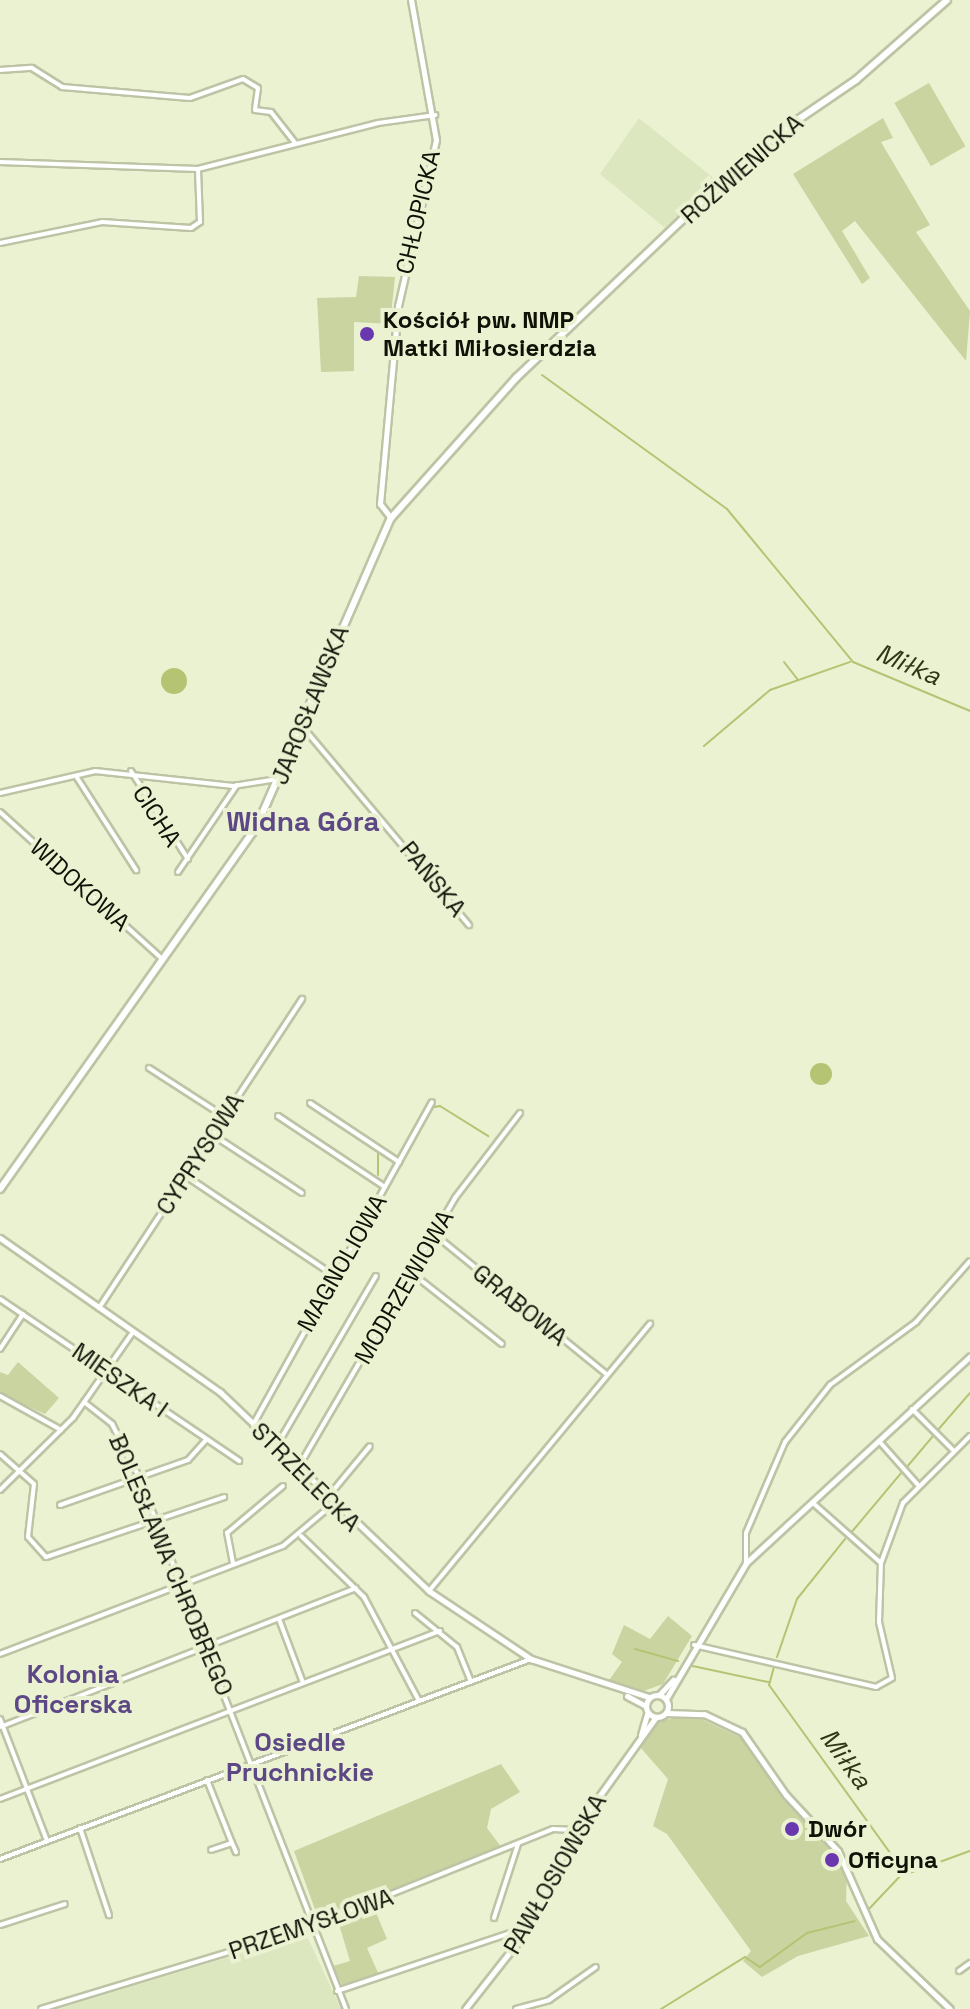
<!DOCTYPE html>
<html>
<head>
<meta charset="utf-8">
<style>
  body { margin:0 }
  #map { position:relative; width:970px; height:2009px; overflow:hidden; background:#eaf2d2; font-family:"Space Grotesk",sans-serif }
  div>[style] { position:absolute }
  .built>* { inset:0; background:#dde7bf }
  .green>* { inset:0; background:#c9d4a1; transform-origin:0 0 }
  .water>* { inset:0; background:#b4c473 }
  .round { border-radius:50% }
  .stream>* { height:2px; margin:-1px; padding:0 1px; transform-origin:1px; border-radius:1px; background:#b4c473 }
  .roads { filter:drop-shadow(2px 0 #bdc4a5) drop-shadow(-2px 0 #bdc4a5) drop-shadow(0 2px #bdc4a5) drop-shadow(0 -2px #bdc4a5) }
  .minor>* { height:4px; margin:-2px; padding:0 2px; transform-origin:2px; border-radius:2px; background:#fff }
  .tertiary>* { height:5px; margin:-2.5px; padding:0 2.5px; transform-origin:2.5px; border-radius:2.5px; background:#fff }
  .tertiary>.ring { margin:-2.5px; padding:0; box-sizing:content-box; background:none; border:5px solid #fff; border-radius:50% }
  .secondary>* { height:6px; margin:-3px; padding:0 3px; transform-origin:3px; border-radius:3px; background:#fff }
  .dots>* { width:22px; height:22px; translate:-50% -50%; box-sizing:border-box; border:4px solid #eaf2d2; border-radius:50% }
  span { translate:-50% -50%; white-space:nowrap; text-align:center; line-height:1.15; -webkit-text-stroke:8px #eaf2d2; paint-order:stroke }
  .street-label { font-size:24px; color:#101207 }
  .poi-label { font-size:24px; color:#101207; font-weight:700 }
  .left { translate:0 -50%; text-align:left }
  .water-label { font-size:26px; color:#313714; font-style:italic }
  .neighbourhood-label { font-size:26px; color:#5d4885; font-weight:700 }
  .quarter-label { font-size:28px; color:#5d4885; font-weight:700 }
</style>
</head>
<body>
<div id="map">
  <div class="built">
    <i style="clip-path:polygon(639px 118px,716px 180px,665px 228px,600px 174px)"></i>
    <i style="clip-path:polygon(306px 1934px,341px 2009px,58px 2009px)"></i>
  </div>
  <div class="green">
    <i style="left:929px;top:83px;width:73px;height:40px;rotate:60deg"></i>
    <i style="clip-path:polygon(883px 118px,893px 138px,881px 142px,930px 225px,916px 232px,970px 311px,966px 361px,855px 221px,842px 231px,870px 278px,862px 284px,793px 174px)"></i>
    <i style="clip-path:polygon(359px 276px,395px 277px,390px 324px,354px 322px,354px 371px,321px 372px,317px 298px,356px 297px)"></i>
    <i style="clip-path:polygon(18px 1362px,59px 1398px,45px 1414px,0 1394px,0 1372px,8px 1375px)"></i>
    <i style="clip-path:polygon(668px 1616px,692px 1636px,663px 1684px,641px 1692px,607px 1683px,622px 1662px,612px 1654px,624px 1625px,650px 1639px)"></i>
    <i style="clip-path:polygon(690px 1714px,742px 1738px,785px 1801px,829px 1843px,847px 1870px,846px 1901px,869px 1936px,798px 1956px,762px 1977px,743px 1961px,751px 1951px,667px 1834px,653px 1826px,668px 1779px,640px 1747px,657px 1722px)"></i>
    <i style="clip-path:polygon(501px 1764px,520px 1792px,491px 1809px,487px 1828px,502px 1848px,318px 1918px,294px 1851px)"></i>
    <i style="clip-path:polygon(374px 1908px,387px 1939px,367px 1948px,379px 1975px,343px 1987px,333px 1966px,350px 1961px,338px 1921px)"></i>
  </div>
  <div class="water">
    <i class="round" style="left:161px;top:668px;width:26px;height:26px"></i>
    <i class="round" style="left:810px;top:1063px;width:22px;height:22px"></i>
  </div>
  <div class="stream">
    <i style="left:542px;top:375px;width:228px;rotate:35.9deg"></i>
    <i style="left:727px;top:509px;width:198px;rotate:50.5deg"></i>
    <i style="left:853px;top:662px;width:127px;rotate:22.7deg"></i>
    <i style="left:784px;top:662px;width:23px;rotate:52deg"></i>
    <i style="left:704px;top:746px;width:87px;rotate:-40.3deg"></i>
    <i style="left:770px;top:690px;width:85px;rotate:-19.3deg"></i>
    <i style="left:430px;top:1108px;width:10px;rotate:-11deg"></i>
    <i style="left:440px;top:1106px;width:57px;rotate:32deg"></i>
    <i style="left:378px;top:1175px;width:24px;rotate:-90deg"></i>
    <i style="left:357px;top:1241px;width:97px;rotate:-61.1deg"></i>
    <i style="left:937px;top:1431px;width:50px;rotate:-49deg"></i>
    <i style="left:906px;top:1468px;width:43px;rotate:-49.7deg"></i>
    <i style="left:850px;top:1534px;width:81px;rotate:-50deg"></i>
    <i style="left:635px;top:1649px;width:45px;rotate:15.6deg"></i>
    <i style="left:777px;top:1657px;width:61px;rotate:-71deg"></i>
    <i style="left:797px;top:1599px;width:77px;rotate:-51.3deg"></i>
    <i style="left:775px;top:1663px;width:23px;rotate:105deg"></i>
    <i style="left:769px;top:1685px;width:231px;rotate:54.2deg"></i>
    <i style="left:904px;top:1872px;width:51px;rotate:133.4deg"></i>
    <i style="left:688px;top:1665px;width:82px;rotate:12deg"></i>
    <i style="left:904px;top:1875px;width:70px;rotate:-20deg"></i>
    <i style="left:661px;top:2009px;width:99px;rotate:-31.8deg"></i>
    <i style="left:745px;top:1957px;width:18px;rotate:34deg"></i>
    <i style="left:760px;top:1967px;width:58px;rotate:-35.9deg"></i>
    <i style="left:807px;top:1933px;width:49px;rotate:-14deg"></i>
  </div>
  <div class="roads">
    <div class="minor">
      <i style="left:0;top:70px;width:32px;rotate:-4deg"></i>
      <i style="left:32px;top:68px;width:36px;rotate:32deg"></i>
      <i style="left:62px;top:87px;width:128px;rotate:4.9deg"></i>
      <i style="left:190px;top:98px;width:56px;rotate:-19.7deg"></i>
      <i style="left:243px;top:79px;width:17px;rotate:31deg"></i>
      <i style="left:258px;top:88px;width:22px;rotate:98deg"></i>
      <i style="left:255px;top:110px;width:16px;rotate:7deg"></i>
      <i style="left:271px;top:112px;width:39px;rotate:52deg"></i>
      <i style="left:0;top:162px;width:198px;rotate:2deg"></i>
      <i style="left:198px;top:169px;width:186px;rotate:-14.3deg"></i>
      <i style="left:378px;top:123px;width:58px;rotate:-8deg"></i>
      <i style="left:0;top:243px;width:104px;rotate:-11.6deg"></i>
      <i style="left:102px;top:222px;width:89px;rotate:3.9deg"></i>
      <i style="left:191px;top:228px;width:11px;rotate:-34deg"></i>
      <i style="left:200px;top:222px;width:53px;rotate:-92.2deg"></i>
      <i style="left:302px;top:726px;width:260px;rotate:50deg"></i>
      <i style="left:131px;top:771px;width:105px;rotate:57.1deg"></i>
      <i style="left:76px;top:776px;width:112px;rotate:57.4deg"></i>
      <i style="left:0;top:793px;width:98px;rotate:-13deg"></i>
      <i style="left:95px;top:771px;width:139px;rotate:6.2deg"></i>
      <i style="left:233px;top:786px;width:45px;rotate:-9deg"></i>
      <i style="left:0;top:812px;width:216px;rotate:42.2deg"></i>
      <i style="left:178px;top:872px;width:105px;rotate:-55.9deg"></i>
      <i style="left:149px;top:1068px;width:90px;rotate:32.8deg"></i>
      <i style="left:310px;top:1103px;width:107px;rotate:33.5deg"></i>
      <i style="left:278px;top:1116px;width:128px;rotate:33.6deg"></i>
      <i style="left:213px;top:1135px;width:106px;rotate:33.1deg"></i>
      <i style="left:186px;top:1176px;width:179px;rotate:33.9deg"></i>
      <i style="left:434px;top:1234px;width:222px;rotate:39.1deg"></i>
      <i style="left:413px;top:1274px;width:113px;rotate:38.2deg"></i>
      <i style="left:0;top:1299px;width:289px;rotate:34.1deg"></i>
      <i style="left:99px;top:1308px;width:370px;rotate:-56.7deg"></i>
      <i style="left:0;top:1349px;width:42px;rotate:-56.7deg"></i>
      <i style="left:0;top:1396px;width:70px;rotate:29.1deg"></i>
      <i style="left:84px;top:1402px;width:36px;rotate:38deg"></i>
      <i style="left:112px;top:1424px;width:59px;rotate:63deg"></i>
      <i style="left:139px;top:1477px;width:571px;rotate:68.74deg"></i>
      <i style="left:912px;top:1409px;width:57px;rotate:45deg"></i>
      <i style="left:253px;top:1425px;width:369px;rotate:-61deg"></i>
      <i style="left:879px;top:1441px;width:59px;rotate:48.4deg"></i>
      <i style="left:276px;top:1447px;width:198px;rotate:-59.7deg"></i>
      <i style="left:0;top:1454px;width:45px;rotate:41.4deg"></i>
      <i style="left:34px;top:1484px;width:53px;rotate:96.5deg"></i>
      <i style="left:28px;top:1537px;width:27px;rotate:48deg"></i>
      <i style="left:46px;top:1557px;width:188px;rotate:-18.6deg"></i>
      <i style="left:298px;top:1468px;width:312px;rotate:-59.8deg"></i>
      <i style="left:455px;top:1198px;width:107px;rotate:-52.6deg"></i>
      <i style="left:0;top:1490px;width:103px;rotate:-44.6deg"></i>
      <i style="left:73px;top:1418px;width:105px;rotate:-55.1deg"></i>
      <i style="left:327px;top:1498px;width:67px;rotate:-50.4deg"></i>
      <i style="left:60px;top:1505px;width:136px;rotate:-19.4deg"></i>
      <i style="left:188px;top:1460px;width:27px;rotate:-48deg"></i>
      <i style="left:301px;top:1536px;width:88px;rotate:44.1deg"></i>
      <i style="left:364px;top:1597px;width:115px;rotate:62.1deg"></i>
      <i style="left:233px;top:1563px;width:31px;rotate:-101deg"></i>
      <i style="left:227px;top:1533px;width:73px;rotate:-40deg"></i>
      <i style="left:746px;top:1563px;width:30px;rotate:-90deg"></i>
      <i style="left:746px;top:1533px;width:99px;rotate:-66.8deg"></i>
      <i style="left:785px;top:1442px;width:73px;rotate:-51.7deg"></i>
      <i style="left:830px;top:1385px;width:107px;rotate:-36.2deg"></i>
      <i style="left:916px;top:1322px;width:81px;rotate:-48.5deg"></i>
      <i style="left:881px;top:1563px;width:64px;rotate:-69.9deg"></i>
      <i style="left:903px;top:1503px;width:95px;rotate:-45deg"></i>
      <i style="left:429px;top:1591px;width:347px;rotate:-50.4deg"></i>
      <i style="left:415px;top:1613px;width:54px;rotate:39deg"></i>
      <i style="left:457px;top:1647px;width:35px;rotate:68deg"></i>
      <i style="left:279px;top:1619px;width:68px;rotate:69.4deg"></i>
      <i style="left:694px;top:1645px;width:187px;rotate:13deg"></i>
      <i style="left:876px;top:1687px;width:18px;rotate:-29deg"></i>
      <i style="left:892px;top:1678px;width:57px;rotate:-103.1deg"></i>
      <i style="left:879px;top:1622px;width:59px;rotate:-88.1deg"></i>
      <i style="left:881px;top:1563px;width:91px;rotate:-138.6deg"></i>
      <i style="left:0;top:1654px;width:303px;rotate:-20.9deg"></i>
      <i style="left:283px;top:1546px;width:65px;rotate:-40deg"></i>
      <i style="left:0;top:1719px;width:131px;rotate:68.9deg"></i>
      <i style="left:0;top:1727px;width:382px;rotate:-21.3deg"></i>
      <i style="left:207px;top:1780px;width:68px;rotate:68.4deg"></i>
      <i style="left:232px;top:1843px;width:22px;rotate:162deg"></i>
      <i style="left:0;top:1799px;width:471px;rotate:-20.9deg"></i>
      <i style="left:80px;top:1828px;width:92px;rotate:71.6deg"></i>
      <i style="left:232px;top:1843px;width:10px;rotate:66deg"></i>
      <i style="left:0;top:1859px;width:567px;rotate:-20.64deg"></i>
      <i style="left:494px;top:1918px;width:78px;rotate:-72deg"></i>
      <i style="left:0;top:1925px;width:68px;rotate:-17.9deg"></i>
      <i style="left:959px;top:1971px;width:14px;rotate:-36deg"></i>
      <i style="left:337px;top:1991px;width:198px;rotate:-18.5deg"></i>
      <i style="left:41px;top:2009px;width:275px;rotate:-16.9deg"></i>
      <i style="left:304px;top:1929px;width:268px;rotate:-21.9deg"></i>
      <i style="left:553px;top:1829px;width:21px;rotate:3deg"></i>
      <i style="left:516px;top:2009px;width:34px;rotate:-15deg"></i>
      <i style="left:549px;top:2000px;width:57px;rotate:-35.1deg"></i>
    </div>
    <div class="tertiary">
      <i style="left:391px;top:518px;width:18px;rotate:-128deg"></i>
      <i style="left:380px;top:504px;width:199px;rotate:-84.8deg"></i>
      <i style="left:398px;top:306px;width:170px;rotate:-77.1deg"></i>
      <i style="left:436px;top:140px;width:142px;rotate:-100.1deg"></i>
      <i style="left:0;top:1238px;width:269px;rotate:35deg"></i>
      <i style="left:220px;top:1392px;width:289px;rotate:43.6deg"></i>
      <i style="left:429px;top:1591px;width:123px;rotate:33.7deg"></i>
      <i style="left:531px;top:1659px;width:124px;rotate:17.9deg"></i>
      <i class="ring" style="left:646px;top:1695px;width:17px;height:17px"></i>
      <i style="left:659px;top:1695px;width:21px;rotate:-47deg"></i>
      <i style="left:627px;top:1696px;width:21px;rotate:28deg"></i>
      <i style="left:666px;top:1699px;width:158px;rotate:-59.5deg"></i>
      <i style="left:746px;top:1563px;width:305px;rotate:-42.7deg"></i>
      <i style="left:666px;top:1713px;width:38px;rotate:2deg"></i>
      <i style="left:704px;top:1714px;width:42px;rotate:25.3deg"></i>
      <i style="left:742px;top:1732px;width:77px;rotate:55.1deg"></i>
      <i style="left:786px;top:1795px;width:76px;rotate:47.1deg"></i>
      <i style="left:838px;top:1851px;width:96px;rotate:66.1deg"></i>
      <i style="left:877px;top:1939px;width:101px;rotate:43.8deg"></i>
      <i style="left:641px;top:1735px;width:22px;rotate:-74deg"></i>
      <i style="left:465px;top:2009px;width:89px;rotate:-51.8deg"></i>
      <i style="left:520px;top:1939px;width:122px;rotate:-63.2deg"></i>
      <i style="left:575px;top:1830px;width:139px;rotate:-54.4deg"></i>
    </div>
    <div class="secondary">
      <i style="left:0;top:1189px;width:443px;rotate:-54.7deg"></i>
      <i style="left:256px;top:828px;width:338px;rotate:-66.5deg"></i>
      <i style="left:391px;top:518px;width:188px;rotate:-48.2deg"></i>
      <i style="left:516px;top:378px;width:229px;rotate:-43.6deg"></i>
      <i style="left:682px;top:220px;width:125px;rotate:-42.4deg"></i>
      <i style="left:774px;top:136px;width:99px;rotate:-34.3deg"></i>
      <i style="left:856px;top:80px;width:121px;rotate:-41.3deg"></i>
    </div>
  </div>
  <div class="dots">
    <i style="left:367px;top:334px;background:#6938af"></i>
    <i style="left:792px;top:1829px;background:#6938af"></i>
    <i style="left:832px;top:1860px;background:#6938af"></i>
  </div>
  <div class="street-label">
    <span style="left:742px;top:169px;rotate:-41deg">ROŹWIENICKA</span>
    <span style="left:418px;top:212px;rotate:-77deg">CHŁOPICKA</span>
    <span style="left:310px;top:705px;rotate:-68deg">JAROSŁAWSKA</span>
    <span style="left:157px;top:816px;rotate:57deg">CICHA</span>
    <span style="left:433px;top:879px;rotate:51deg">PAŃSKA</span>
    <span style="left:80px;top:885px;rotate:42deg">WIDOKOWA</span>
    <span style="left:200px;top:1154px;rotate:-57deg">CYPRYSOWA</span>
    <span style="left:342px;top:1263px;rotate:-60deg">MAGNOLIOWA</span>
    <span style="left:404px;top:1287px;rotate:-60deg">MODRZEWIOWA</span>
    <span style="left:520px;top:1305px;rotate:39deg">GRABOWA</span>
    <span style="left:120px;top:1380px;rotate:35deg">MIESZKA I</span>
    <span style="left:306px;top:1477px;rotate:45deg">STRZELECKA</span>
    <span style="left:171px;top:1565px;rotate:67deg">BOLESŁAWA CHROBREGO</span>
    <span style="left:555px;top:1874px;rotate:-60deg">PAWŁOSIOWSKA</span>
    <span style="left:311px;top:1924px;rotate:-19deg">PRZEMYSŁOWA</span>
  </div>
  <div class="poi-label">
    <span class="left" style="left:383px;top:334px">Kościół pw. NMP<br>Matki Miłosierdzia</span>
    <span class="left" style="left:808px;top:1829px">Dwór</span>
    <span class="left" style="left:848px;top:1860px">Oficyna</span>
  </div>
  <div class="water-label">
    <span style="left:908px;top:665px;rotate:23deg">Miłka</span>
    <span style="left:845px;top:1759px;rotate:54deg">Miłka</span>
  </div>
  <div class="neighbourhood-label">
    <span style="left:73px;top:1690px">Kolonia<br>Oficerska</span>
    <span style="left:300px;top:1758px">Osiedle<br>Pruchnickie</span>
  </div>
  <div class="quarter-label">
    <span style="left:303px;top:821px">Widna Góra</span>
  </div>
</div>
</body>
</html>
